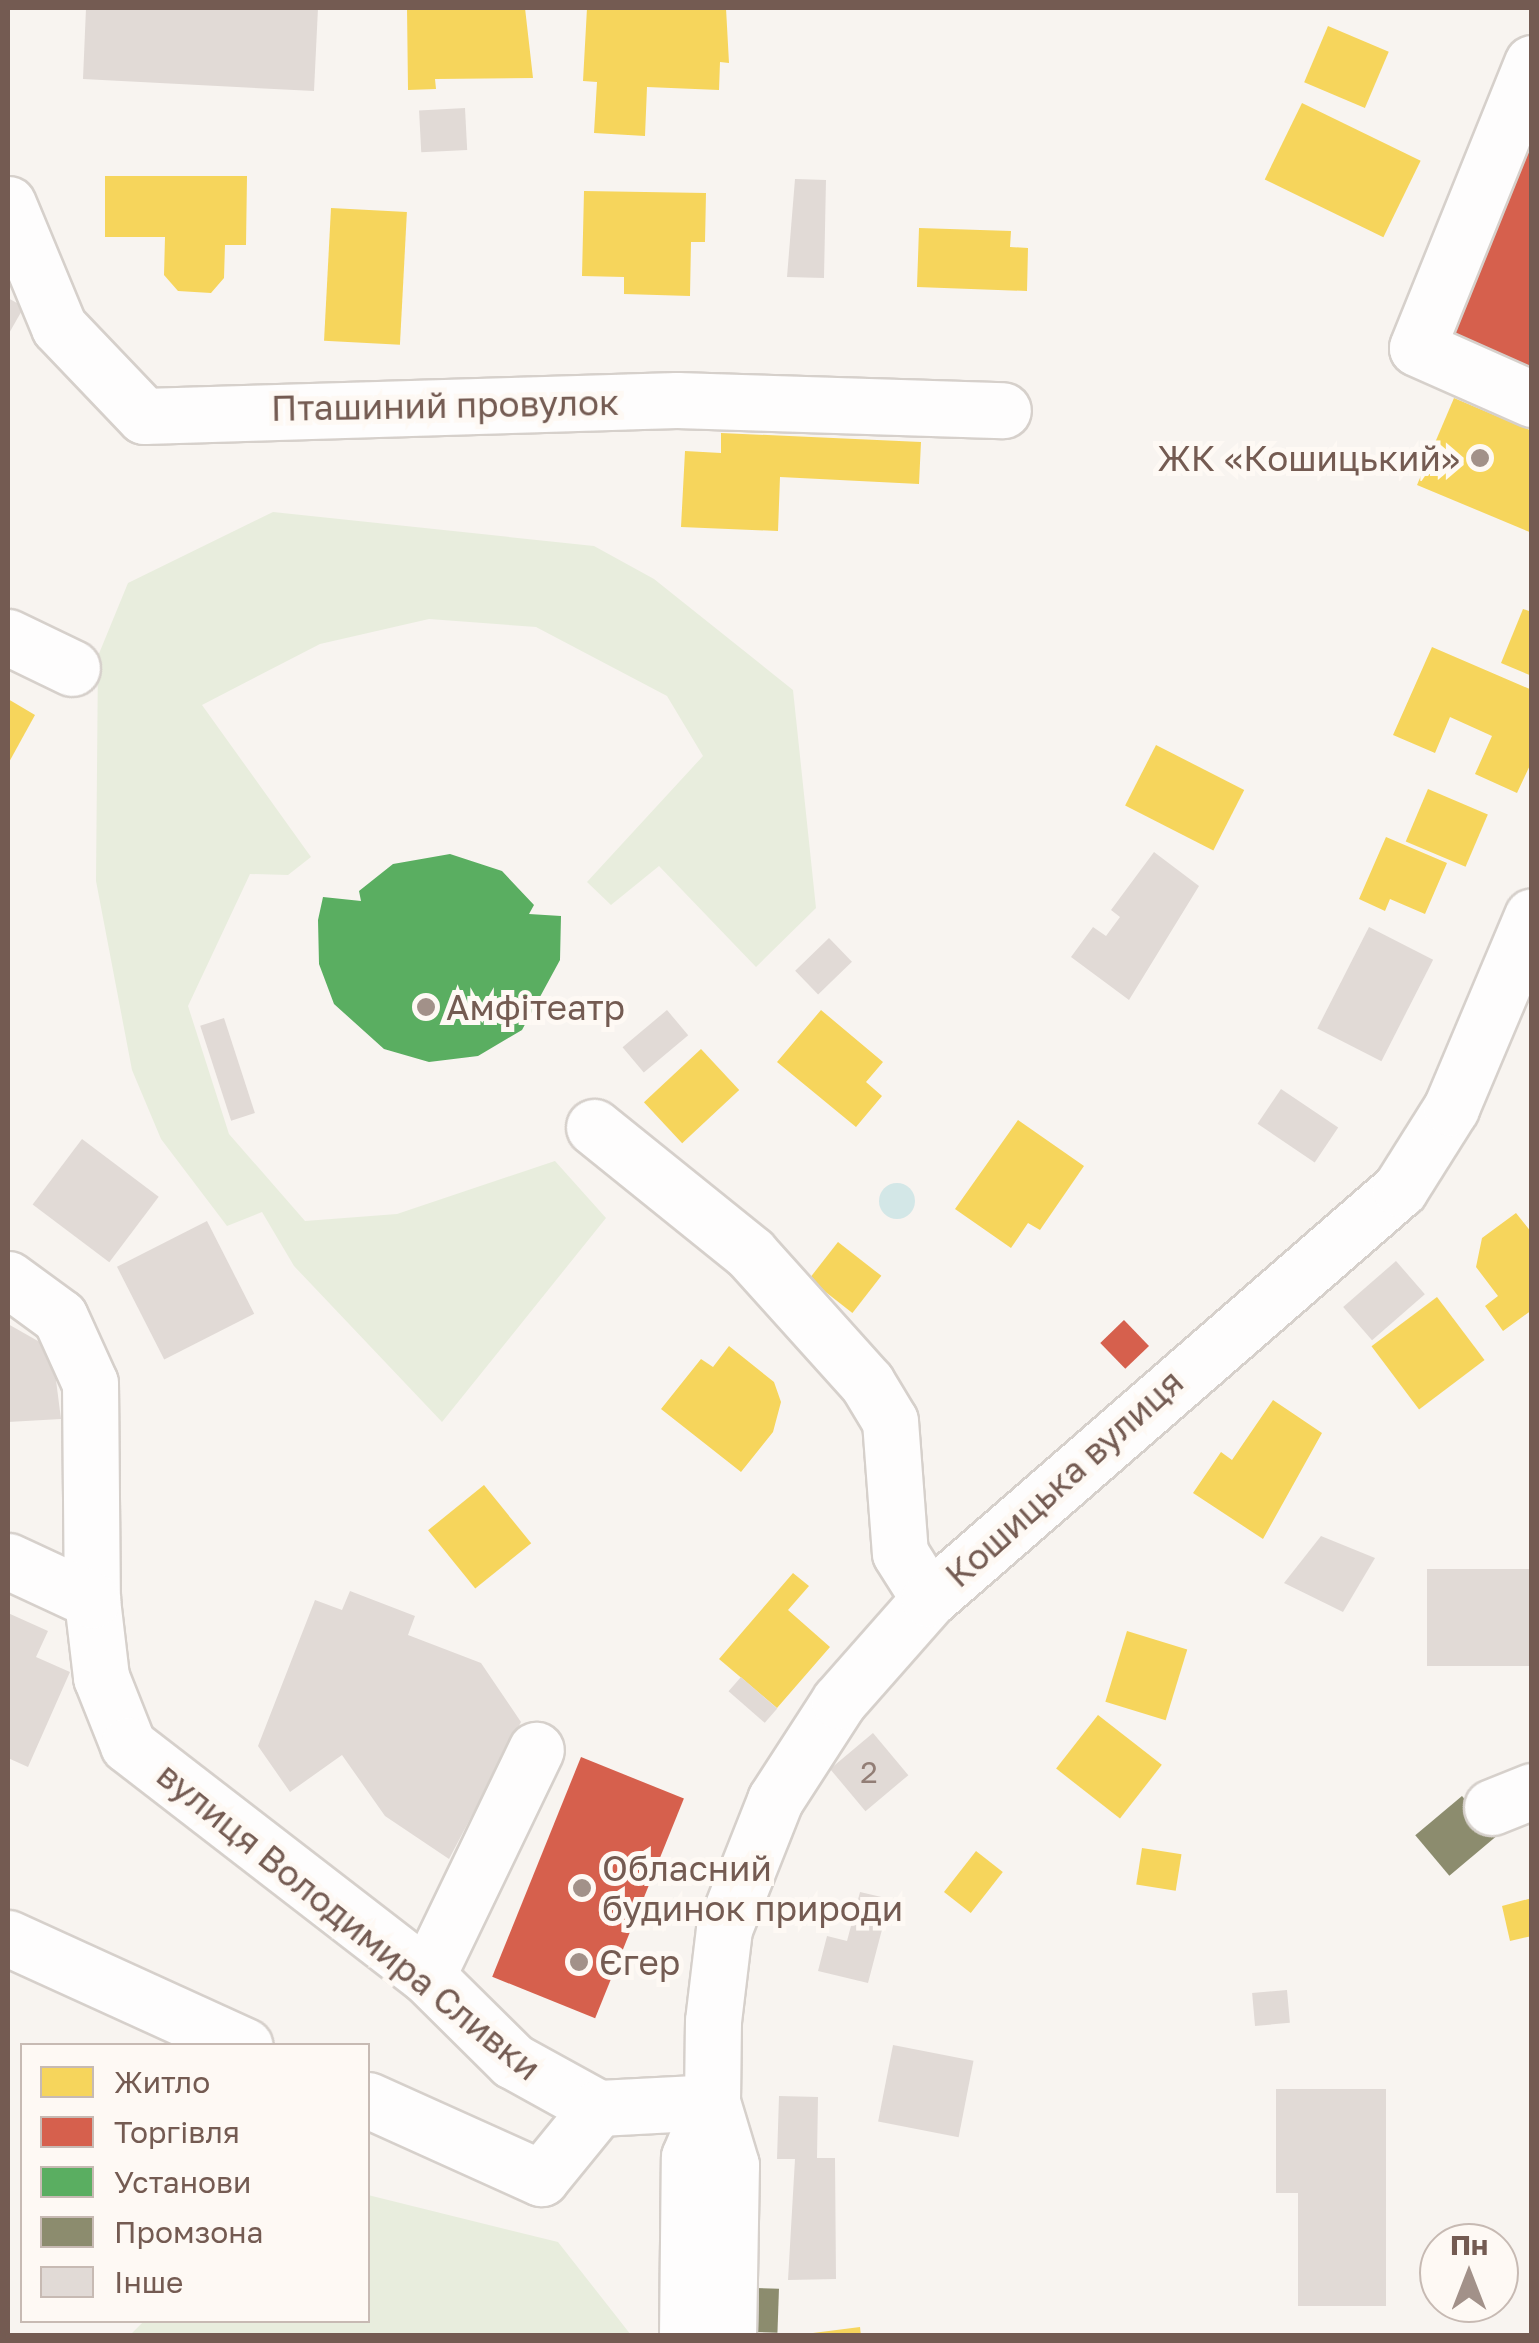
<!DOCTYPE html>
<html>
<head>
<meta charset="utf-8">
<style>
  body { margin:0 }
  #map { position:relative; width:1539px; height:2343px; overflow:hidden; background:#f8f4f0; font-family:"Golos Text",sans-serif }
  div>[style] { position:absolute }
  .green>* { inset:0; background:#e8eddd }
  .water>* { inset:0; background:#d3e7e7 }
  .round { border-radius:50% }
  .homes>* { inset:0; background:#f6d55c; transform-origin:0 0 }
  .shops>* { inset:0; background:#d6604d; transform-origin:0 0 }
  .public>* { inset:0; background:#5aae61 }
  .industry>* { inset:0; background:#8c8c6e; transform-origin:0 0 }
  .building>* { inset:0; background:#e1dad6; transform-origin:0 0 }
  .roads { filter:drop-shadow(2px 0 #d6d0cb) drop-shadow(-2px 0 #d6d0cb) drop-shadow(0 2px #d6d0cb) drop-shadow(0 -2px #d6d0cb) }
  .minor>* { height:55px; margin:-27.5px; padding:0 27.5px; transform-origin:27.5px; border-radius:27.5px; background:#fefdfd }
  .dots>* { width:28px; height:28px; translate:-50% -50%; box-sizing:border-box; border:5px solid #fef9f4; border-radius:50% }
  span { translate:-50% -50%; white-space:nowrap; text-align:center; line-height:1.15; -webkit-text-stroke:10px #fef9f4; paint-order:stroke }
  .number-label { font-size:30px; color:#927e76 }
  .number-label span { -webkit-text-stroke-width:0 }
  .street-label { font-size:35px; color:#745b52 }
  .poi-label { font-size:35px; color:#745b52 }
  .right { translate:-100% -50%; text-align:right }
  .left { translate:0 -50%; text-align:left }
  .frame { position:absolute; inset:0; border:10px solid #745b52; pointer-events:none }
  .legend { position:absolute; left:20px; top:2043px; width:350px; height:280px; box-sizing:border-box; background:#fef9f4; border:2px solid #c7bab3; margin:0; padding:12px 18px; list-style:none; font-size:30px; color:#745b52 }
  .legend li { display:flex; align-items:center; gap:20px; height:50px }
  .legend b { width:50px; border:2px solid #c7bab3 }
  .north { position:absolute; left:1419px; top:2223px; width:100px; height:100px; box-sizing:border-box; background:#fef9f4; border:2px solid #c7bab3; border-radius:50%; rotate:0deg; font-size:28px; font-weight:700; line-height:40px; text-align:center; color:#745b52 }
  .north::after { content:''; display:block; margin:auto; width:35px; height:45px; background:#a29189; clip-path:polygon(50% 0,100% 100%,50% 72%,0 100%) }
</style>
</head>
<body>
<div id="map">
  <div class="green">
    <i style="clip-path:polygon(273px 512px,594px 546px,654px 579px,793px 690px,816px 908px,756px 967px,659px 866px,611px 905px,587px 882px,703px 756px,667px 696px,536px 627px,429px 619px,320px 644px,202px 705px,311px 857px,288px 875px,250px 874px,188px 1006px,229px 1134px,305px 1221px,397px 1214px,555px 1161px,606px 1218px,442px 1422px,294px 1266px,262px 1212px,227px 1226px,161px 1139px,132px 1070px,96px 881px,98px 656px,128px 583px)"></i>
    <i style="clip-path:polygon(368px 2195px,558px 2242px,631px 2335px,130px 2335px,144px 2321px,368px 2320px)"></i>
  </div>
  <div class="water">
    <i class="round" style="left:879px;top:1183px;width:36px;height:36px"></i>
  </div>
  <div class="homes">
    <i style="clip-path:polygon(407px 8px,525px 8px,533px 78px,435px 79px,436px 89px,408px 90px)"></i>
    <i style="clip-path:polygon(587px 8px,726px 8px,729px 63px,720px 62px,719px 90px,647px 87px,645px 136px,594px 133px,597px 82px,583px 81px)"></i>
    <i style="left:1328px;top:26px;width:66px;height:61px;rotate:23deg"></i>
    <i style="left:1302px;top:103px;width:132px;height:85px;rotate:26deg"></i>
    <i style="clip-path:polygon(105px 176px,247px 176px,246px 245px,225px 245px,224px 278px,211px 293px,178px 291px,164px 275px,165px 237px,105px 237px)"></i>
    <i style="clip-path:polygon(584px 191px,706px 193px,705px 242px,691px 242px,690px 296px,624px 294px,624px 277px,582px 276px)"></i>
    <i style="left:331px;top:208px;width:76px;height:133px;rotate:3deg"></i>
    <i style="clip-path:polygon(919px 228px,1011px 231px,1010px 247px,1028px 248px,1027px 291px,917px 287px)"></i>
    <i style="clip-path:polygon(1454px 398px,1532px 431px,1532px 533px,1417px 485px)"></i>
    <i style="clip-path:polygon(721px 433px,921px 442px,919px 484px,780px 477px,778px 531px,681px 527px,685px 451px,721px 453px)"></i>
    <i style="clip-path:polygon(1523px 609px,1532px 612px,1532px 676px,1501px 663px)"></i>
    <i style="clip-path:polygon(1432px 647px,1532px 690px,1532px 761px,1517px 793px,1475px 774px,1492px 736px,1450px 717px,1435px 753px,1393px 735px)"></i>
    <i style="clip-path:polygon(8px 699px,35px 715px,8px 764px)"></i>
    <i style="left:1156px;top:745px;width:99px;height:68px;rotate:27deg"></i>
    <i style="left:1428px;top:789px;width:65px;height:57px;rotate:23deg"></i>
    <i style="clip-path:polygon(1386px 837px,1447px 863px,1425px 914px,1390px 899px,1385px 911px,1359px 899px)"></i>
    <i style="clip-path:polygon(821px 1010px,883px 1062px,866px 1082px,882px 1096px,856px 1127px,777px 1062px)"></i>
    <i style="left:701px;top:1049px;width:56px;height:78px;rotate:47deg"></i>
    <i style="clip-path:polygon(1018px 1120px,1084px 1166px,1040px 1230px,1028px 1223px,1011px 1248px,955px 1209px)"></i>
    <i style="clip-path:polygon(1516px 1213px,1532px 1233px,1532px 1310px,1503px 1331px,1485px 1306px,1498px 1296px,1476px 1267px,1482px 1238px)"></i>
    <i style="left:838px;top:1242px;width:55px;height:47px;rotate:38deg"></i>
    <i style="left:1437px;top:1297px;width:79px;height:82px;rotate:53deg"></i>
    <i style="clip-path:polygon(729px 1346px,774px 1382px,781px 1402px,773px 1432px,741px 1472px,661px 1409px,701px 1359px,713px 1367px)"></i>
    <i style="clip-path:polygon(1273px 1400px,1322px 1433px,1263px 1539px,1193px 1493px,1221px 1452px,1232px 1460px)"></i>
    <i style="left:484px;top:1485px;width:75px;height:72px;rotate:51deg"></i>
    <i style="clip-path:polygon(793px 1573px,809px 1586px,788px 1610px,830px 1647px,777px 1708px,719px 1659px)"></i>
    <i style="left:1127px;top:1631px;width:63px;height:74px;rotate:17deg"></i>
    <i style="left:1098px;top:1715px;width:81px;height:68px;rotate:38deg"></i>
    <i style="left:1142px;top:1848px;width:40px;height:37px;rotate:9deg"></i>
    <i style="left:976px;top:1851px;width:34px;height:52px;rotate:38deg"></i>
    <i style="clip-path:polygon(1532px 1898px,1532px 1936px,1510px 1941px,1502px 1906px)"></i>
    <i style="clip-path:polygon(860px 2327px,861px 2336px,813px 2336px,813px 2333px)"></i>
  </div>
  <div class="shops">
    <i style="clip-path:polygon(1532px 132px,1532px 379px,1442px 344px)"></i>
    <i style="left:1124px;top:1320px;width:36px;height:33px;rotate:46deg"></i>
    <i style="left:581px;top:1757px;width:111px;height:237px;rotate:22deg"></i>
  </div>
  <div class="public">
    <i style="clip-path:polygon(450px 854px,502px 871px,534px 905px,529px 914px,561px 916px,560px 960px,522px 1030px,478px 1056px,429px 1062px,384px 1049px,334px 1004px,319px 964px,318px 920px,323px 897px,361px 901px,359px 891px,393px 864px)"></i>
  </div>
  <div class="industry">
    <i style="left:1462px;top:1796px;width:53px;height:61px;rotate:50deg"></i>
    <i style="left:755px;top:2288px;width:24px;height:44px;rotate:2deg"></i>
  </div>
  <div class="building">
    <i style="clip-path:polygon(86px 8px,318px 8px,314px 91px,83px 79px)"></i>
    <i style="left:465px;top:108px;width:42px;height:46px;rotate:87deg"></i>
    <i style="clip-path:polygon(795px 179px,826px 180px,824px 278px,787px 277px)"></i>
    <i style="clip-path:polygon(8px 298px,24px 307px,8px 335px)"></i>
    <i style="clip-path:polygon(1154px 852px,1199px 886px,1129px 1000px,1071px 957px,1093px 927px,1106px 936px,1120px 917px,1111px 910px)"></i>
    <i style="left:1369px;top:927px;width:72px;height:114px;rotate:27deg"></i>
    <i style="left:829px;top:938px;width:33px;height:47px;rotate:46deg"></i>
    <i style="left:667px;top:1010px;width:33px;height:58px;rotate:50deg"></i>
    <i style="left:224px;top:1018px;width:100px;height:25px;rotate:72deg"></i>
    <i style="left:1281px;top:1089px;width:69px;height:42px;rotate:34deg"></i>
    <i style="left:82px;top:1139px;width:96px;height:82px;rotate:37deg"></i>
    <i style="left:207px;top:1221px;width:104px;height:101px;rotate:63deg"></i>
    <i style="left:1396px;top:1261px;width:44px;height:70px;rotate:49deg"></i>
    <i style="clip-path:polygon(8px 1324px,52px 1349px,61px 1419px,8px 1422px)"></i>
    <i style="clip-path:polygon(1321px 1536px,1375px 1558px,1343px 1612px,1284px 1583px)"></i>
    <i style="left:1532px;top:1569px;width:97px;height:105px;rotate:90deg"></i>
    <i style="clip-path:polygon(350px 1591px,415px 1616px,408px 1635px,481px 1663px,521px 1722px,449px 1859px,385px 1816px,342px 1755px,290px 1792px,258px 1746px,315px 1600px,342px 1610px)"></i>
    <i style="clip-path:polygon(8px 1613px,48px 1631px,36px 1657px,70px 1672px,28px 1767px,8px 1758px)"></i>
    <i style="left:741px;top:1677px;width:48px;height:19px;rotate:41deg"></i>
    <i style="left:873px;top:1733px;width:55px;height:56px;rotate:50deg"></i>
    <i style="clip-path:polygon(860px 1892px,890px 1899px,868px 1983px,818px 1971px,827px 1936px,847px 1941px)"></i>
    <i style="left:1287px;top:1990px;width:33px;height:35px;rotate:85deg"></i>
    <i style="left:893px;top:2045px;width:82px;height:78px;rotate:11deg"></i>
    <i style="clip-path:polygon(1276px 2089px,1386px 2089px,1386px 2306px,1298px 2306px,1298px 2193px,1276px 2193px)"></i>
    <i style="clip-path:polygon(779px 2096px,818px 2097px,817px 2158px,835px 2158px,836px 2279px,788px 2280px,795px 2159px,777px 2159px)"></i>
  </div>
  <div class="roads">
    <div class="minor">
      <i style="left:1532px;top:63px;width:307px;rotate:112deg"></i>
      <i style="left:1417px;top:348px;width:126px;rotate:23.9deg"></i>
      <i style="left:8px;top:204px;width:133px;rotate:67.5deg"></i>
      <i style="left:59px;top:327px;width:123px;rotate:46.3deg"></i>
      <i style="left:144px;top:416px;width:533px;rotate:-1.72deg"></i>
      <i style="left:677px;top:400px;width:326px;rotate:1.8deg"></i>
      <i style="left:8px;top:637px;width:71px;rotate:25.8deg"></i>
      <i style="left:594px;top:1127px;width:201px;rotate:38.9deg"></i>
      <i style="left:750px;top:1253px;width:175px;rotate:48deg"></i>
      <i style="left:867px;top:1383px;width:44px;rotate:58.8deg"></i>
      <i style="left:890px;top:1421px;width:132px;rotate:85.7deg"></i>
      <i style="left:900px;top:1553px;width:54px;rotate:57.8deg"></i>
      <i style="left:8px;top:1279px;width:64px;rotate:36.2deg"></i>
      <i style="left:60px;top:1317px;width:72px;rotate:65.6deg"></i>
      <i style="left:90px;top:1383px;width:217px;rotate:89.5deg"></i>
      <i style="left:92px;top:1600px;width:78px;rotate:83.3deg"></i>
      <i style="left:101px;top:1677px;width:73px;rotate:68.3deg"></i>
      <i style="left:128px;top:1745px;width:378px;rotate:37.7deg"></i>
      <i style="left:427px;top:1976px;width:121px;rotate:44.7deg"></i>
      <i style="left:513px;top:2061px;width:97px;rotate:28.9deg"></i>
      <i style="left:598px;top:2108px;width:114px;rotate:-3deg"></i>
      <i style="left:8px;top:1561px;width:93px;rotate:24.9deg"></i>
      <i style="left:1492px;top:1807px;width:43px;rotate:-21.8deg"></i>
      <i style="left:8px;top:1938px;width:260px;rotate:24.5deg"></i>
      <i style="left:427px;top:1976px;width:251px;rotate:-64.3deg"></i>
      <i style="left:368px;top:2100px;width:190px;rotate:24.3deg"></i>
      <i style="left:541px;top:2178px;width:90px;rotate:-50.8deg"></i>
      <i style="left:687px;top:2336px;width:179px;rotate:-89.4deg"></i>
      <i style="left:689px;top:2157px;width:60px;rotate:-67.3deg"></i>
      <i style="left:728px;top:2336px;width:171px;rotate:-89deg"></i>
      <i style="left:731px;top:2165px;width:66px;rotate:-106.8deg"></i>
      <i style="left:712px;top:2102px;width:81px;rotate:-89.3deg"></i>
      <i style="left:713px;top:2021px;width:93px;rotate:-83.2deg"></i>
      <i style="left:724px;top:1929px;width:139px;rotate:-68.4deg"></i>
      <i style="left:775px;top:1800px;width:118px;rotate:-57.1deg"></i>
      <i style="left:839px;top:1701px;width:136px;rotate:-48.6deg"></i>
      <i style="left:929px;top:1599px;width:624px;rotate:-41.04deg"></i>
      <i style="left:1400px;top:1189px;width:96px;rotate:-57.8deg"></i>
      <i style="left:1451px;top:1108px;width:208px;rotate:-67.1deg"></i>
    </div>
  </div>
  <div class="dots">
    <i style="left:1480px;top:458px;background:#a29189"></i>
    <i style="left:426px;top:1007px;background:#a29189"></i>
    <i style="left:582px;top:1888px;background:#a29189"></i>
    <i style="left:579px;top:1962px;background:#a29189"></i>
  </div>
  <div class="number-label">
    <span style="left:869px;top:1772px">2</span>
  </div>
  <div class="street-label">
    <span style="left:445px;top:405px;rotate:-1deg">Пташиний провулок</span>
    <span style="left:1064px;top:1478px;rotate:-42deg">Кошицька вулиця</span>
    <span style="left:349px;top:1921px;rotate:39deg">вулиця Володимира Сливки</span>
  </div>
  <div class="poi-label">
    <span class="right" style="left:1460px;top:458px">ЖК «Кошицький»</span>
    <span class="left" style="left:446px;top:1007px">Амфітеатр</span>
    <span class="left" style="left:602px;top:1888px">Обласний<br>будинок природи</span>
    <span class="left" style="left:599px;top:1962px">Єгер</span>
  </div>
  <div class="frame"></div>
  <ul class="legend">
  <li><b style="height:28px;background:#f6d55c"></b>Житло</li>
  <li><b style="height:28px;background:#d6604d"></b>Торгівля</li>
  <li><b style="height:28px;background:#5aae61"></b>Установи</li>
  <li><b style="height:28px;background:#8c8c6e"></b>Промзона</li>
  <li><b style="height:28px;background:#e1dad6"></b>Інше</li>
  </ul>
  <div class="north">Пн</div>
</div>
</body>
</html>
